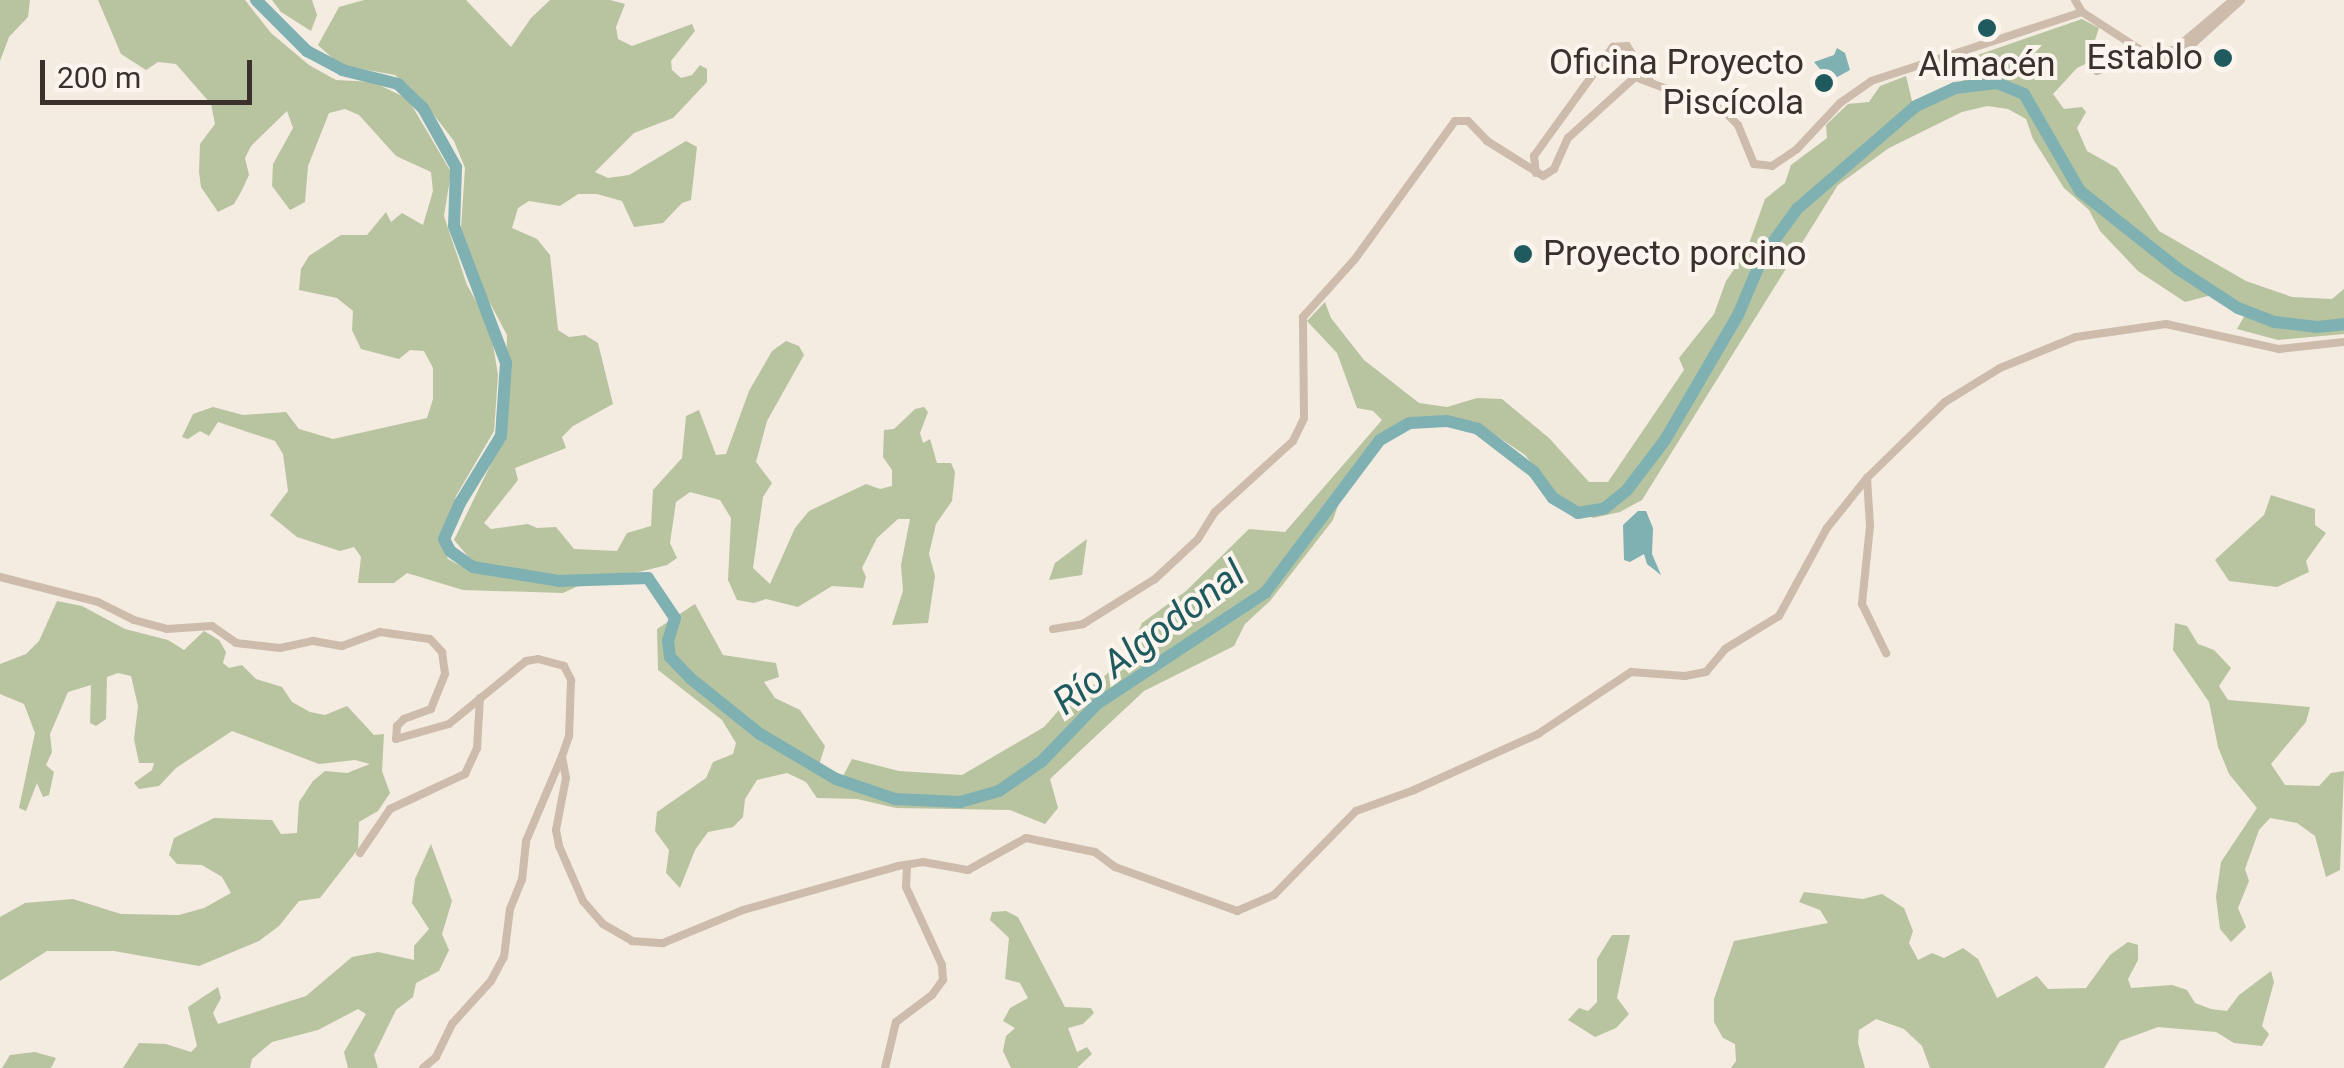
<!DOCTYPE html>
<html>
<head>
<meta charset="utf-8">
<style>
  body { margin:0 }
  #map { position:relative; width:2344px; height:1068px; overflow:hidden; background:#f4ebe1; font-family:Roboto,sans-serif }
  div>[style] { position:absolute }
  .green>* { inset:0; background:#b8c4a0 }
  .water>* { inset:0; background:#7fb0b2 }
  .river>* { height:12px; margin:-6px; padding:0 6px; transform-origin:6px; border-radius:6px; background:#7fb0b2 }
  .minor>* { height:8px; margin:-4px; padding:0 4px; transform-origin:4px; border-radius:4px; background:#cdbbac }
  .dots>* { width:28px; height:28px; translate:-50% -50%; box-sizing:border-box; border:5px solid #fbf5ee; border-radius:50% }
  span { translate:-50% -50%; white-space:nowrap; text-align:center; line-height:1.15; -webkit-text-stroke:8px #fbf5ee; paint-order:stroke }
  .poi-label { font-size:35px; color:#3b302b }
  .right { translate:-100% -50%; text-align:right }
  .left { translate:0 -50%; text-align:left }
  .water-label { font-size:38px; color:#1f5a5e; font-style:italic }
  .scale { position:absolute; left:40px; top:60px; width:212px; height:45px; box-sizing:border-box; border:5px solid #3b302b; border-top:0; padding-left:12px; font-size:30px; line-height:35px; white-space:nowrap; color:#3b302b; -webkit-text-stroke:8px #fbf5ee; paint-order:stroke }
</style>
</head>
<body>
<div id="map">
  <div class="green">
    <i style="clip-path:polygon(0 0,30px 0,28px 17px,9px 37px,0 61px)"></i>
    <i style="clip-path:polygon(98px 0,245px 0,271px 33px,309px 65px,336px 80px,373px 82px,408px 99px,451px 172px,444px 216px,467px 285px,490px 326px,498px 375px,494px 431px,456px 496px,441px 543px,448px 559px,465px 568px,576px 582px,578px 586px,563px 593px,463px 590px,407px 573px,394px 583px,358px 583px,361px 557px,354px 547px,340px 551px,297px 537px,270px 515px,288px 491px,283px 454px,275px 441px,218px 422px,209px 436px,200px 431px,188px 439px,182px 437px,193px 414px,213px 407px,243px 415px,286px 412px,299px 429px,333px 439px,427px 418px,433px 399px,433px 368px,424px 351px,410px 350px,399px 359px,361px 349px,352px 330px,353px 311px,337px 298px,299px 290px,301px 269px,309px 256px,341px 235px,367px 235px,386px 212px,391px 222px,402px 213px,423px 225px,433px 191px,431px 172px,396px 156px,359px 115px,345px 109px,329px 113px,308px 166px,305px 202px,290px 210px,272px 186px,273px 164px,293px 128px,287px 111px,251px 146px,245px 158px,249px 175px,241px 192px,234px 204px,218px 212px,201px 187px,199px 172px,200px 144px,215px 124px,211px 104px,176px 64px,158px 62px,146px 70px,121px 54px)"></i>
    <i style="clip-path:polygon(272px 0,312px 0,317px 15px,311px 31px,281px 12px)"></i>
    <i style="clip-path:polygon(364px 0,466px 0,511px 47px,531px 18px,550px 0,610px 0,625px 4px,616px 27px,618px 39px,632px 46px,692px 24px,695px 31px,671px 61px,672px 70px,681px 78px,692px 75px,700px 65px,707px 69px,707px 82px,673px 118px,634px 133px,595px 172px,608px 178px,629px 175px,686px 141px,697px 147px,691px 200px,682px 203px,663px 223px,634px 227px,622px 201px,597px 194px,578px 194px,560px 206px,529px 201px,518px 208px,512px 228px,537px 239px,550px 255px,558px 330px,569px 337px,585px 335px,598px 343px,613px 404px,573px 426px,562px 437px,566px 448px,515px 468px,518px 480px,484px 523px,491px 529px,528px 524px,537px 528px,556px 527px,574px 549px,617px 551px,627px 533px,651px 526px,653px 490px,682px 458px,686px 416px,699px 410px,716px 455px,726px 454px,749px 391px,772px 351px,786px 341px,799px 346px,804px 355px,767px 421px,756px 462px,772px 483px,763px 497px,753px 568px,770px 584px,795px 528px,809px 511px,866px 484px,880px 489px,892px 486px,892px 470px,883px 457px,884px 430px,894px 429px,915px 409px,924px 407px,928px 412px,920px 433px,923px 443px,930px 439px,937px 463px,951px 463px,955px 472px,952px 501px,936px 524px,929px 554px,935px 576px,928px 623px,892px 625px,903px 591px,901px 565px,910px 519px,898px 519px,877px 538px,862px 568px,866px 577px,863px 588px,832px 586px,798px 607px,766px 599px,754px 603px,737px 600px,728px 580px,731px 518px,720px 500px,690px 492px,676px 502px,670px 543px,677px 558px,667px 565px,627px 575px,560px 577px,473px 562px,454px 540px,504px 437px,507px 335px,481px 286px,461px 228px,465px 168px,454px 141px,420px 97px,395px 75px,340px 65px,318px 45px,339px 7px)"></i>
    <i style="clip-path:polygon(2082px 19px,2099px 28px,2094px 43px,2098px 51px,2092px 61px,2077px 68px,2053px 94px,2064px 109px,2082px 107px,2086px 112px,2077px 128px,2087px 151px,2117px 168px,2159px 231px,2246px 281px,2292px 297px,2332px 299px,2344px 289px,2344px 334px,2278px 340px,2237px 329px,2249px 308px,2223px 292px,2185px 302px,2138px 271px,2100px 231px,2089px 210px,2064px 188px,2033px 139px,2026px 119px,2008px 109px,1987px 106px,1962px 112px,1889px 148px,1838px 185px,1642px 500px,1620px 512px,1593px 518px,1563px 502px,1525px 455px,1488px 430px,1446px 420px,1409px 422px,1378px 439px,1347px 479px,1333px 520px,1270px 601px,1245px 624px,1234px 646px,1144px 691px,1050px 779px,1058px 808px,1045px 824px,1010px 810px,896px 808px,857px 799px,817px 798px,806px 782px,787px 773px,757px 780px,745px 799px,743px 817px,733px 827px,708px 832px,695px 850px,680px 888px,666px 873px,669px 850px,655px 831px,657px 812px,706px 778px,713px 762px,733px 754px,736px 743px,722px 720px,658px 670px,657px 629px,695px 604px,723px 655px,776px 663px,779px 677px,764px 682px,775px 698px,800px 710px,825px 746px,819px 765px,843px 776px,852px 759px,899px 771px,962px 775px,1044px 727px,1067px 701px,1082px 695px,1128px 656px,1142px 623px,1186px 591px,1249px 529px,1285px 532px,1382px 420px,1373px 411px,1357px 408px,1337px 353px,1307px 321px,1325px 302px,1331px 318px,1364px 360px,1419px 403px,1447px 407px,1477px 398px,1502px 399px,1549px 438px,1589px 482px,1608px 482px,1684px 370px,1679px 358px,1714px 314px,1726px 281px,1746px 252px,1765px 199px,1785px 183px,1791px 165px,1827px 138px,1826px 125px,1848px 104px,1869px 102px,1880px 86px,1906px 76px,1913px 105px,1968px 78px,1975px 56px)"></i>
    <i style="clip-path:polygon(2271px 495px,2315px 509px,2315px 525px,2326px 533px,2306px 561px,2309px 572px,2277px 587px,2229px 581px,2215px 560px,2264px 515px)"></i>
    <i style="clip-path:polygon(1087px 539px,1082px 575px,1049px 580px,1055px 563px)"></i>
    <i style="clip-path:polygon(57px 601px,82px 606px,125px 629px,168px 640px,184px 650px,204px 631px,219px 640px,226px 652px,223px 663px,229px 668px,242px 665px,256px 679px,282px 687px,292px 702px,310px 712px,325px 715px,347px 706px,374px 735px,384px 734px,382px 771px,390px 793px,378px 811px,359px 822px,358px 849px,320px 898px,299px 901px,279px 926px,259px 941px,199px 966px,114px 951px,47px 951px,0 981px,0 917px,25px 903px,73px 899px,121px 914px,179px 915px,204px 908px,231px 893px,222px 877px,202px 865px,177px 864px,169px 855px,174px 838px,214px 818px,272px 820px,281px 834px,297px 833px,299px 802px,313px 781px,325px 771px,347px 773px,370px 764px,355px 760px,319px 764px,232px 731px,176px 768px,159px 786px,139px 789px,134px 783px,152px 770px,154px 763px,139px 763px,134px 739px,138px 706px,131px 676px,118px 673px,107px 677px,106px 719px,96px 726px,90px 723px,91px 685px,68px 692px,50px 734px,52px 752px,46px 765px,54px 772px,49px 795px,43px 797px,37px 783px,26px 811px,19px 808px,35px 733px,24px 704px,0 694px,0 664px,26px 654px,39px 641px)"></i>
    <i style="clip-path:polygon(2175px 623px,2187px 626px,2198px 644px,2214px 650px,2231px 668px,2219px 686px,2228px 700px,2310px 707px,2306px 722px,2271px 764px,2285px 785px,2319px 786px,2331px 773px,2344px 771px,2340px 870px,2326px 877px,2315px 836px,2297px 823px,2270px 818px,2259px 830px,2245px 869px,2249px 881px,2238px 908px,2246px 927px,2231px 942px,2220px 929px,2216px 897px,2221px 862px,2257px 808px,2229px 774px,2218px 747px,2209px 702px,2173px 650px)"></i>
    <i style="clip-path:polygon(431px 844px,452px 901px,442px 934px,449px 950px,439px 971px,416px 983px,413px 997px,396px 1010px,374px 1055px,378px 1068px,348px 1068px,344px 1052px,366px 1014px,358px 1009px,318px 1030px,272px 1042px,252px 1059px,250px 1068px,123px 1068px,139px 1043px,166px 1044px,191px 1052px,197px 1046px,188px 1007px,218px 987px,221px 998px,213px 1013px,218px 1024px,306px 996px,352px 957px,378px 952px,414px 960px,414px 946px,429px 929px,412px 903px,415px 879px)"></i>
    <i style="clip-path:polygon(1804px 892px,1863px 899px,1882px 894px,1904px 908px,1913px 931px,1909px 943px,1918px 960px,1932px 953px,1944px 958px,1963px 948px,1978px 959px,1997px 998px,2037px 976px,2048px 989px,2086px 988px,2110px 955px,2128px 942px,2138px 945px,2138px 960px,2128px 979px,2131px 988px,2172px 985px,2187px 990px,2195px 1003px,2211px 1009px,2227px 1011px,2239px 995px,2271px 971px,2274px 982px,2262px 1026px,2269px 1034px,2262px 1046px,2234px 1043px,2216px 1032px,2158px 1027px,2120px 1041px,2104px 1068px,1930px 1068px,1922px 1046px,1904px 1029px,1876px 1019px,1859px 1030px,1858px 1043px,1865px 1068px,1731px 1068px,1736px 1061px,1735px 1044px,1723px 1038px,1714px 1022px,1714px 999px,1734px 941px,1828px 923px,1820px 910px,1799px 902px)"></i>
    <i style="clip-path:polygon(1006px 911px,1018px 917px,1065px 1007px,1091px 1008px,1094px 1013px,1083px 1024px,1068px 1028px,1077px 1052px,1087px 1047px,1092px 1054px,1077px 1068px,1011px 1068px,1003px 1051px,1006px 1036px,1015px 1028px,1003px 1021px,1010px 1008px,1028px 998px,1020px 983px,1005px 979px,1009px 938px,990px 920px,992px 912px)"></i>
    <i style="clip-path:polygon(1612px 935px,1630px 935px,1617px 998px,1629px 1014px,1616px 1028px,1595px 1037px,1568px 1020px,1579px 1008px,1588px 1011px,1597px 1002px,1597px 959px)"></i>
    <i style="clip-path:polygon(35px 1052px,56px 1058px,51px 1068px,2px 1068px,10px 1055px)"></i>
  </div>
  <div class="water">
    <i style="clip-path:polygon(1837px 48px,1845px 53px,1850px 70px,1830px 81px,1814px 62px,1834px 55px)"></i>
    <i style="clip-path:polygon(1638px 511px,1646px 511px,1653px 528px,1652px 554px,1661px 575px,1647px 564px,1644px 554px,1630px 562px,1624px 560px,1623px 525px)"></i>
  </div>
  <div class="river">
    <i style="left:256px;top:0;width:72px;rotate:45deg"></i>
    <i style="left:307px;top:51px;width:40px;rotate:28deg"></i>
    <i style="left:342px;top:70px;width:58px;rotate:14deg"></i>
    <i style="left:398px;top:84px;width:35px;rotate:44deg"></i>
    <i style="left:423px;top:108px;width:68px;rotate:60.8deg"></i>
    <i style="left:456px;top:167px;width:59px;rotate:91.9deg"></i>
    <i style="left:454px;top:226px;width:147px;rotate:69.2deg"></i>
    <i style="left:506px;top:363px;width:73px;rotate:93.9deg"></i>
    <i style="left:501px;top:436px;width:79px;rotate:121.5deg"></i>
    <i style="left:460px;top:503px;width:39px;rotate:114deg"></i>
    <i style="left:444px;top:539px;width:13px;rotate:63deg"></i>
    <i style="left:450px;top:551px;width:28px;rotate:35deg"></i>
    <i style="left:473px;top:567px;width:87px;rotate:9.2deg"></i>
    <i style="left:559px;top:581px;width:89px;rotate:-1.9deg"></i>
    <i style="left:648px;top:578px;width:48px;rotate:56deg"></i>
    <i style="left:675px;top:618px;width:24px;rotate:107deg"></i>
    <i style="left:668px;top:641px;width:16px;rotate:83deg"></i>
    <i style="left:670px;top:657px;width:29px;rotate:46deg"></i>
    <i style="left:690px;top:678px;width:90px;rotate:38.7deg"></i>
    <i style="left:760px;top:734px;width:88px;rotate:30.6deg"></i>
    <i style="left:836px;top:779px;width:62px;rotate:18.7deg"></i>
    <i style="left:895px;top:799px;width:65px;rotate:2.6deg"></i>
    <i style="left:960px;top:802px;width:41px;rotate:-15.8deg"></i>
    <i style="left:999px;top:791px;width:52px;rotate:-34.9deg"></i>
    <i style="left:1042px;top:761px;width:79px;rotate:-46deg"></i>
    <i style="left:1097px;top:704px;width:201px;rotate:-33.5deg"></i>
    <i style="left:1265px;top:593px;width:191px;rotate:-53.1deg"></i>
    <i style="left:1380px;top:440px;width:34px;rotate:-30deg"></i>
    <i style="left:1410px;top:423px;width:37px;rotate:-3deg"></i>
    <i style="left:1447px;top:421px;width:32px;rotate:14deg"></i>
    <i style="left:1478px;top:429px;width:71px;rotate:37.5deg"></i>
    <i style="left:1534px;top:472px;width:32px;rotate:54deg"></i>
    <i style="left:1553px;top:498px;width:29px;rotate:31deg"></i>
    <i style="left:1578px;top:513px;width:27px;rotate:-10deg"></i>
    <i style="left:1605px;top:508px;width:28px;rotate:-39deg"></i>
    <i style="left:1627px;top:490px;width:63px;rotate:-52.8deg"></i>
    <i style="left:1665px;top:440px;width:145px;rotate:-59.7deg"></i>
    <i style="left:1738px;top:315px;width:64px;rotate:-67deg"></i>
    <i style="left:1763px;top:256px;width:58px;rotate:-54.1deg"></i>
    <i style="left:1797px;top:209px;width:157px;rotate:-40.9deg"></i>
    <i style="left:1916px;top:106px;width:43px;rotate:-24.8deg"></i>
    <i style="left:1955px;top:88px;width:42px;rotate:-6.8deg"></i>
    <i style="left:1997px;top:83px;width:29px;rotate:22deg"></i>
    <i style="left:2024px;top:94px;width:112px;rotate:60deg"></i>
    <i style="left:2080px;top:191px;width:125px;rotate:38.5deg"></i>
    <i style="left:2178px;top:269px;width:72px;rotate:33deg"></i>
    <i style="left:2238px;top:308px;width:40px;rotate:21deg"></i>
    <i style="left:2275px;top:322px;width:42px;rotate:6.8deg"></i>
    <i style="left:2317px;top:327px;width:27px;rotate:-6deg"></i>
  </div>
  <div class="minor">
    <i style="left:2075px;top:0;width:14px;rotate:60deg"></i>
    <i style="left:2082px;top:12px;width:72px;rotate:33deg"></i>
    <i style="left:2142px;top:51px;width:23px;rotate:13deg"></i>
    <i style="left:2164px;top:56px;width:24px;rotate:-17deg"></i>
    <i style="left:2187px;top:49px;width:73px;rotate:-42.2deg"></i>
    <i style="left:2146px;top:52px;width:28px;rotate:-4deg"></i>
    <i style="left:2174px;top:50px;width:77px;rotate:-40.3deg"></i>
    <i style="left:2097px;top:71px;width:49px;rotate:-24deg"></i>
    <i style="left:1536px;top:173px;width:17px;rotate:-97deg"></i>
    <i style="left:1534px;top:156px;width:135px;rotate:-54.1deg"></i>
    <i style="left:1613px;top:47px;width:14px;rotate:-4deg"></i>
    <i style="left:1627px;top:46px;width:42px;rotate:56.7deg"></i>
    <i style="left:1867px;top:478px;width:48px;rotate:86.4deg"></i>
    <i style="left:1870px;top:526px;width:78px;rotate:95.9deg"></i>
    <i style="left:1862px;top:604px;width:55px;rotate:63.9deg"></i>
    <i style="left:0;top:577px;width:101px;rotate:14.3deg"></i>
    <i style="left:98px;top:602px;width:40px;rotate:26.6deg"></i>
    <i style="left:134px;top:620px;width:34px;rotate:15deg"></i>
    <i style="left:167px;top:629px;width:45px;rotate:-3.8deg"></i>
    <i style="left:212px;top:626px;width:29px;rotate:35deg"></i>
    <i style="left:236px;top:643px;width:44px;rotate:6.5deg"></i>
    <i style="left:280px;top:648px;width:34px;rotate:-12deg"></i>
    <i style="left:313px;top:641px;width:29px;rotate:10deg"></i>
    <i style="left:342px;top:646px;width:40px;rotate:-20.2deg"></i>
    <i style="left:380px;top:632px;width:50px;rotate:8deg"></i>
    <i style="left:430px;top:639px;width:18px;rotate:47deg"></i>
    <i style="left:442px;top:652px;width:22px;rotate:82deg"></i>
    <i style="left:445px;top:674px;width:38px;rotate:112deg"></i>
    <i style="left:431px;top:709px;width:29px;rotate:160deg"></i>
    <i style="left:404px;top:719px;width:10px;rotate:135deg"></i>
    <i style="left:397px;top:726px;width:13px;rotate:94deg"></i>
    <i style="left:396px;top:739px;width:55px;rotate:-15.8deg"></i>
    <i style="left:449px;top:724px;width:99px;rotate:-39.3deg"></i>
    <i style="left:526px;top:661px;width:12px;rotate:-9deg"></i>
    <i style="left:538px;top:659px;width:27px;rotate:15deg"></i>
    <i style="left:564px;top:666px;width:16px;rotate:63deg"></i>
    <i style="left:571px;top:680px;width:56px;rotate:92deg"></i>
    <i style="left:569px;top:736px;width:21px;rotate:109deg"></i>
    <i style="left:562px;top:756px;width:22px;rotate:80deg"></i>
    <i style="left:566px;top:778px;width:53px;rotate:100.9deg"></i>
    <i style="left:556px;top:830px;width:16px;rotate:79deg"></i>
    <i style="left:559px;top:846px;width:60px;rotate:66.4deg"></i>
    <i style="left:583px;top:901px;width:30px;rotate:49deg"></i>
    <i style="left:603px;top:924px;width:34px;rotate:30deg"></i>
    <i style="left:632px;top:941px;width:31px;rotate:4deg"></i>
    <i style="left:663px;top:943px;width:87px;rotate:-22.4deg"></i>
    <i style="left:743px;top:910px;width:161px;rotate:-15.8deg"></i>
    <i style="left:898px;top:866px;width:25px;rotate:-9deg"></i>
    <i style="left:923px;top:862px;width:46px;rotate:10.1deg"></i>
    <i style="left:968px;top:870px;width:66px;rotate:-28.9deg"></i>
    <i style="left:1026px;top:838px;width:70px;rotate:11.5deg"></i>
    <i style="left:1095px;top:852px;width:25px;rotate:37deg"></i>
    <i style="left:1115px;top:867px;width:130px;rotate:19.8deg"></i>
    <i style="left:1237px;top:911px;width:40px;rotate:-23.4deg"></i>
    <i style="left:1274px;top:895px;width:117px;rotate:-45.7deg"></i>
    <i style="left:1356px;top:811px;width:62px;rotate:-19.9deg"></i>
    <i style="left:1414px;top:790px;width:136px;rotate:-24.3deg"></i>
    <i style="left:1538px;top:734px;width:112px;rotate:-33.7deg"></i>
    <i style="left:1631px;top:672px;width:54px;rotate:4.2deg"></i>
    <i style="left:1685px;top:676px;width:21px;rotate:-11deg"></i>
    <i style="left:1706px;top:672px;width:30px;rotate:-50deg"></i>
    <i style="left:1725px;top:649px;width:63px;rotate:-31.4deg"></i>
    <i style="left:1779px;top:616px;width:100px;rotate:-61.4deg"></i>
    <i style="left:1827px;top:528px;width:64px;rotate:-51.3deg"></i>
    <i style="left:1867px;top:478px;width:109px;rotate:-44.3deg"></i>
    <i style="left:1945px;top:402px;width:65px;rotate:-31.7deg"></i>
    <i style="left:2000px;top:368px;width:82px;rotate:-22.2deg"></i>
    <i style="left:2076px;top:337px;width:91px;rotate:-8.2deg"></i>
    <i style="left:2166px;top:324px;width:116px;rotate:12.5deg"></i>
    <i style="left:2279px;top:349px;width:65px;rotate:-6.1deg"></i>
    <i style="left:1053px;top:629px;width:30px;rotate:-9deg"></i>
    <i style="left:1083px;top:624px;width:85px;rotate:-32deg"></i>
    <i style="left:1155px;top:579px;width:59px;rotate:-42.9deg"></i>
    <i style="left:1198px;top:539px;width:32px;rotate:-58deg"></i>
    <i style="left:1215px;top:512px;width:105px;rotate:-42.3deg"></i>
    <i style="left:1293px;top:441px;width:25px;rotate:-64deg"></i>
    <i style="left:1304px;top:418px;width:101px;rotate:-90.6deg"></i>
    <i style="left:1303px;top:317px;width:78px;rotate:-48.1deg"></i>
    <i style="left:1355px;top:259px;width:170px;rotate:-54.1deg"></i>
    <i style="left:1455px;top:121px;width:13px"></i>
    <i style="left:1468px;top:121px;width:28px;rotate:46deg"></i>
    <i style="left:1487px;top:141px;width:66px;rotate:32deg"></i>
    <i style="left:1543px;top:176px;width:13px;rotate:-32deg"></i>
    <i style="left:1554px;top:169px;width:34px;rotate:-66deg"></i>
    <i style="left:1568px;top:138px;width:91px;rotate:-42.3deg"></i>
    <i style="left:1635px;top:77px;width:94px;rotate:20.6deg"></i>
    <i style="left:1723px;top:110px;width:21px;rotate:45deg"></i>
    <i style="left:1738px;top:125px;width:42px;rotate:67.7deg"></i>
    <i style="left:1754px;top:164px;width:18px;rotate:6deg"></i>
    <i style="left:1772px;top:166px;width:30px;rotate:-34deg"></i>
    <i style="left:1797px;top:149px;width:63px;rotate:-46.9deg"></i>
    <i style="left:1840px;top:103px;width:38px;rotate:-35deg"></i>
    <i style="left:1871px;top:81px;width:222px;rotate:-18.1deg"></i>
    <i style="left:360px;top:853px;width:53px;rotate:-55.7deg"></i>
    <i style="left:390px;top:809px;width:83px;rotate:-25deg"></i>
    <i style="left:465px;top:774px;width:29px;rotate:-65deg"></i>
    <i style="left:477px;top:748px;width:50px;rotate:-86.6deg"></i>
    <i style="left:423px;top:1068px;width:17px;rotate:-40deg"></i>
    <i style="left:436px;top:1057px;width:37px;rotate:-64deg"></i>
    <i style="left:452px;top:1024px;width:58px;rotate:-47.8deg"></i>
    <i style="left:491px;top:981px;width:27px;rotate:-62deg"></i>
    <i style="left:504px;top:957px;width:48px;rotate:-82.9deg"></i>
    <i style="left:510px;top:909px;width:31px;rotate:-68deg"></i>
    <i style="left:522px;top:880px;width:39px;rotate:-84deg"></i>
    <i style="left:526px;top:841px;width:92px;rotate:-67deg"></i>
    <i style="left:885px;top:1068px;width:47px;rotate:-76.6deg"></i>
    <i style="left:896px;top:1022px;width:45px;rotate:-36.9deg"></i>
    <i style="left:932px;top:995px;width:19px;rotate:-54deg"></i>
    <i style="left:943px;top:980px;width:15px;rotate:-94deg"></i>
    <i style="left:942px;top:965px;width:86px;rotate:-114.8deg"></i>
    <i style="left:906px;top:887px;width:22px;rotate:-87deg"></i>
  </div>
  <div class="dots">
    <i style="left:1987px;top:28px;background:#1f5a5e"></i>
    <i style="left:2223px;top:58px;background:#1f5a5e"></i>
    <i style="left:1824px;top:83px;background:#1f5a5e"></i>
    <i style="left:1523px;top:254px;background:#1f5a5e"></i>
  </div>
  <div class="poi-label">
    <span class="right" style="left:2203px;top:58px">Establo</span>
    <span class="right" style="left:1804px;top:83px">Oficina Proyecto<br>Piscícola</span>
    <span style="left:1987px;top:65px">Almacén</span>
    <span class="left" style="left:1543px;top:254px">Proyecto porcino</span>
  </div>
  <div class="water-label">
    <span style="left:1149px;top:638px;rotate:-37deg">Río Algodonal</span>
  </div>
  <div class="scale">200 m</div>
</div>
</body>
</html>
